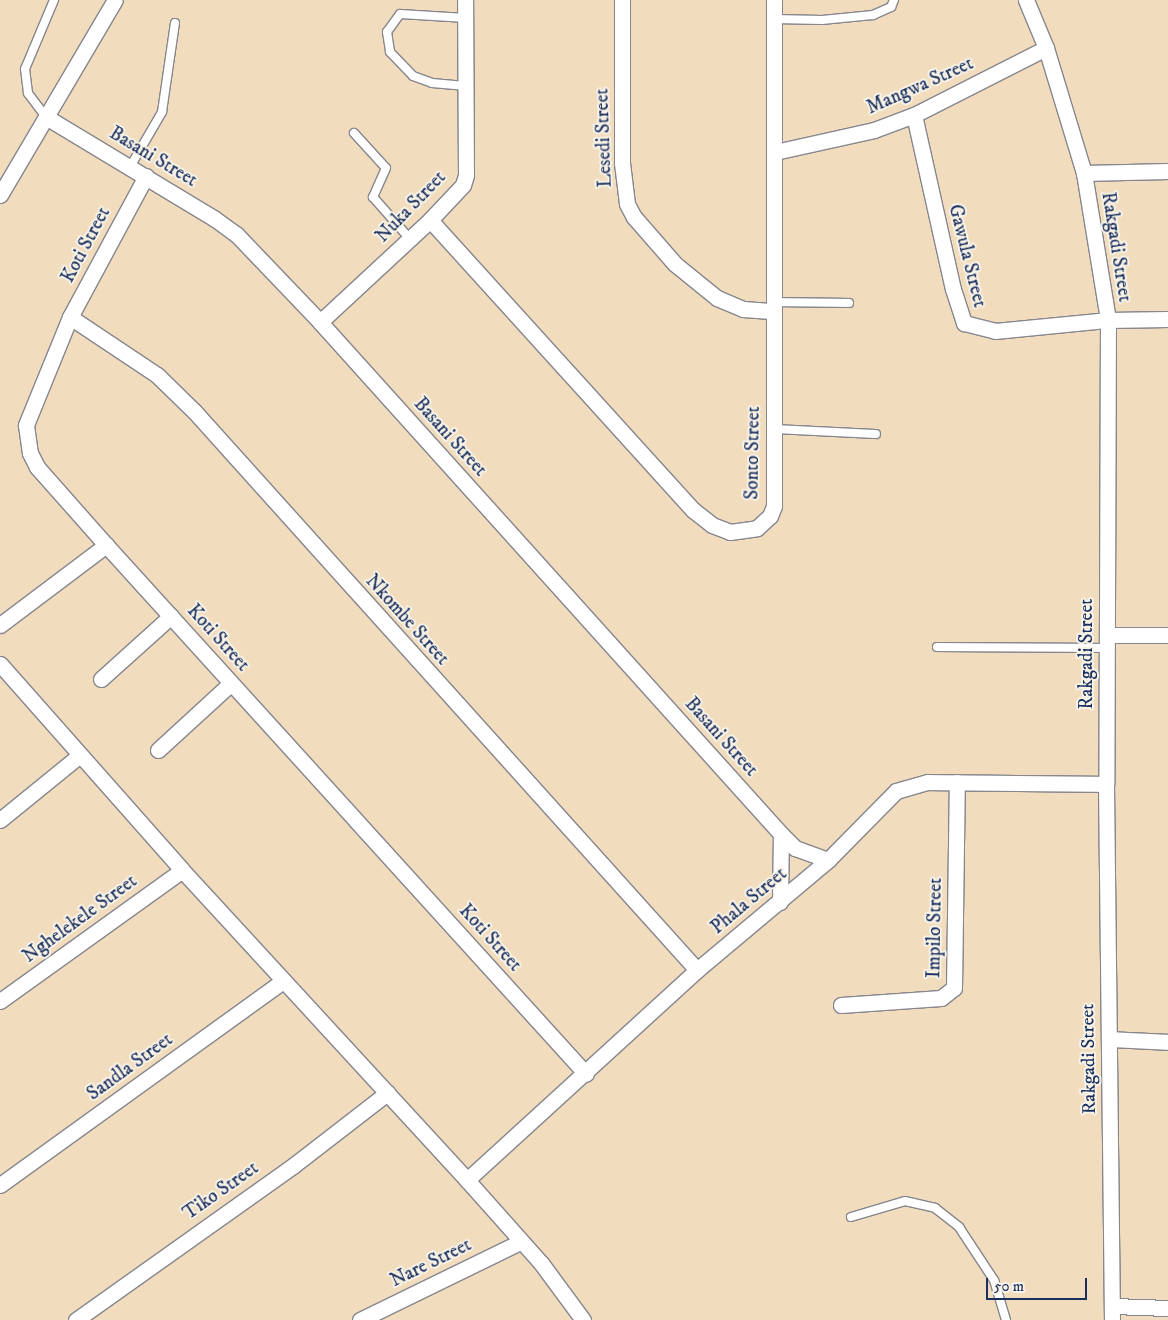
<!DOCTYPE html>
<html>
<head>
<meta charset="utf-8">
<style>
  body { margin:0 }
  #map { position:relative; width:1168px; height:1320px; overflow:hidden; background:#f1dcbd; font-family:"IM FELL DW Pica",serif }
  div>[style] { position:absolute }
  .roads { filter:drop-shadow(1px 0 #86868e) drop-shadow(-1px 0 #86868e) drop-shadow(0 1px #86868e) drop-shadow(0 -1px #86868e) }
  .lane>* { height:8px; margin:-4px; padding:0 4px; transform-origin:4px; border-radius:4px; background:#fff }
  .street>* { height:15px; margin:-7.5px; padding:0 7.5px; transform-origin:7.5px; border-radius:7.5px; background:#fff }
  span { translate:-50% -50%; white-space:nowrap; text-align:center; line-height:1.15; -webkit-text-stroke:4px #f7f3e8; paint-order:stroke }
  .street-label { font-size:19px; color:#1b2f5e }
  .scale { position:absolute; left:986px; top:1278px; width:101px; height:22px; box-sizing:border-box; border:2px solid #1b2f5e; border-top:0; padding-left:6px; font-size:15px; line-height:18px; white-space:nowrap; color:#1b2f5e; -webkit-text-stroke:4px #f7f3e8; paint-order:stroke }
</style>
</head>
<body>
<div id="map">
  <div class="roads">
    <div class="lane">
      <i style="left:466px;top:18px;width:66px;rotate:-176.5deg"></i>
      <i style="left:400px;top:14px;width:22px;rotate:126deg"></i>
      <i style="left:387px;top:32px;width:20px;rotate:81deg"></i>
      <i style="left:390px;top:52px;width:33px;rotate:46deg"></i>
      <i style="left:413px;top:76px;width:20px;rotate:20deg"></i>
      <i style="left:432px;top:83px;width:34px;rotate:5deg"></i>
      <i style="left:774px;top:19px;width:48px;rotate:1.2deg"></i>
      <i style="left:822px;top:20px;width:51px;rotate:-5.6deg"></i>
      <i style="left:873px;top:15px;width:20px;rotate:-24deg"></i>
      <i style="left:891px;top:7px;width:8px;rotate:-67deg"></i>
      <i style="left:46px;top:117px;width:30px;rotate:-127deg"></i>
      <i style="left:28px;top:93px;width:24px;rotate:-97deg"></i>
      <i style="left:25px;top:69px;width:75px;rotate:-67.2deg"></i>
      <i style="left:354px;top:133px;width:47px;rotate:47.6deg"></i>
      <i style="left:386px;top:168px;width:32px;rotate:114deg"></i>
      <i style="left:373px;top:197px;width:56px;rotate:48.6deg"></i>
      <i style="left:130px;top:167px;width:64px;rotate:-59.8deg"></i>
      <i style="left:162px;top:112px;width:90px;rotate:-81.7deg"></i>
      <i style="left:774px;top:302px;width:75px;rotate:0.8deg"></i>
      <i style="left:774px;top:429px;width:102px;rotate:2.8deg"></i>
      <i style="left:937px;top:647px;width:171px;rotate:0.3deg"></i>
      <i style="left:851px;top:1217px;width:56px;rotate:-16.5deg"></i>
      <i style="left:905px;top:1201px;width:31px;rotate:13deg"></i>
      <i style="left:935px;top:1208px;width:31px;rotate:38deg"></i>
      <i style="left:959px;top:1227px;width:64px;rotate:56.6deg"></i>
      <i style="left:994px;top:1280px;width:42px;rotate:73.3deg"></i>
    </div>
    <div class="street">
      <i style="left:622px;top:0;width:163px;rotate:90deg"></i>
      <i style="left:622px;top:163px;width:41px;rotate:83deg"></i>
      <i style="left:627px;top:204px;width:15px;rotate:62deg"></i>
      <i style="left:634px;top:217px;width:62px;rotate:48.9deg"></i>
      <i style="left:675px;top:264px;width:54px;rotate:39deg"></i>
      <i style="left:717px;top:298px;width:28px;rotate:23deg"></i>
      <i style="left:743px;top:309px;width:31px;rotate:4deg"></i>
      <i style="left:1026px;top:0;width:52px;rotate:67.4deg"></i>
      <i style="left:1046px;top:48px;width:131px;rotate:73.1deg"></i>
      <i style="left:1084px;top:173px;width:149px;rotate:80.7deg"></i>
      <i style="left:1108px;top:320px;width:464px;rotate:90.2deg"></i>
      <i style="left:1106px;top:784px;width:536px;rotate:89.36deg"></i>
      <i style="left:914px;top:115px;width:178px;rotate:77.4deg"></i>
      <i style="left:953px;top:289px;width:36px;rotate:72deg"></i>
      <i style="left:964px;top:323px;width:32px;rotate:14deg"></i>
      <i style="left:995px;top:331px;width:114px;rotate:-5.6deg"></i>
      <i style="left:1108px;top:320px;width:60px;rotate:-1deg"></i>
      <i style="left:46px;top:117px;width:197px;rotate:31.1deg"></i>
      <i style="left:215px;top:219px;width:27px;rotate:36deg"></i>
      <i style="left:237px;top:235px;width:120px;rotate:46.3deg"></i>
      <i style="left:320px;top:322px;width:689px;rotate:48deg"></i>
      <i style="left:781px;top:834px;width:20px;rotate:45deg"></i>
      <i style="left:795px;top:848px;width:35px;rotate:20deg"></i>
      <i style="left:775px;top:152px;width:101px;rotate:-12.5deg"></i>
      <i style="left:874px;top:130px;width:43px;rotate:-20.6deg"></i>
      <i style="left:914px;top:115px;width:148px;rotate:-26.9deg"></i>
      <i style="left:1084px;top:173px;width:84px;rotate:-1.4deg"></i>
      <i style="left:146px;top:176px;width:160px;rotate:118.3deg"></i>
      <i style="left:70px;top:317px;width:117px;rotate:112.2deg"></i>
      <i style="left:26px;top:425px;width:28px;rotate:82deg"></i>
      <i style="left:30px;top:453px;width:16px;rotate:63deg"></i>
      <i style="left:37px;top:467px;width:104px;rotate:48.5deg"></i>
      <i style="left:106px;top:545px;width:714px;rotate:47.78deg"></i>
      <i style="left:0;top:195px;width:226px;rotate:-59.5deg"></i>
      <i style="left:430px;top:220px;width:391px;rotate:47.8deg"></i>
      <i style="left:693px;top:510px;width:24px;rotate:38deg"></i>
      <i style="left:712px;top:525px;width:19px;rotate:21deg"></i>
      <i style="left:730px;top:532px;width:27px;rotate:-8deg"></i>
      <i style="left:757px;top:528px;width:18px;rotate:-43deg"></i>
      <i style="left:770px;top:516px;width:11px;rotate:-68deg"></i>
      <i style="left:774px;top:506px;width:506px;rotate:-90deg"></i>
      <i style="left:70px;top:317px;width:105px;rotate:33.7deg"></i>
      <i style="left:157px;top:375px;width:52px;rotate:44.2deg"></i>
      <i style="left:194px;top:411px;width:752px;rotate:48.02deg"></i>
      <i style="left:320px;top:322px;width:150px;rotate:-42.8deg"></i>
      <i style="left:430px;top:220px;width:48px;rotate:-46.7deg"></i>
      <i style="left:463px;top:185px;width:10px;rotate:-73deg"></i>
      <i style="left:466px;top:175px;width:175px;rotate:-90.3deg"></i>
      <i style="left:0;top:625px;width:133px;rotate:-37deg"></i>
      <i style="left:1108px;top:635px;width:60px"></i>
      <i style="left:0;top:664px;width:275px;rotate:48.5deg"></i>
      <i style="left:182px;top:870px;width:421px;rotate:47.4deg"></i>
      <i style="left:467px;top:1180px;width:111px;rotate:48.3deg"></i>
      <i style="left:541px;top:1263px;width:71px;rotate:53.6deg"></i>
      <i style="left:101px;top:679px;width:94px;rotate:-42deg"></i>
      <i style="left:158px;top:750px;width:99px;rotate:-42.5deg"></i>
      <i style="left:0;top:820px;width:103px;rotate:-39.1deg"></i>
      <i style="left:780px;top:902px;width:68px;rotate:-89.2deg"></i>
      <i style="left:0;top:1001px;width:224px;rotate:-35.7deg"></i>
      <i style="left:841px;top:1005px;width:100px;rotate:-4deg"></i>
      <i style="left:941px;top:998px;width:16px;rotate:-38deg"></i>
      <i style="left:954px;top:988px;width:206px;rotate:-89.2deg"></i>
      <i style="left:1109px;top:1039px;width:59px;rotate:2.9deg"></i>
      <i style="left:467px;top:1180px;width:311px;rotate:-42.4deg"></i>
      <i style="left:697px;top:970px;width:171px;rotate:-40deg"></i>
      <i style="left:828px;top:860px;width:97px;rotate:-45.4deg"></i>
      <i style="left:896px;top:791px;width:33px;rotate:-16deg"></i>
      <i style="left:928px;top:782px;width:178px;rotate:0.6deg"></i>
      <i style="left:0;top:1185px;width:349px;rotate:-35.8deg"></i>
      <i style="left:1113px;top:1306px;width:55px;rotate:2.1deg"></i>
      <i style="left:76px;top:1320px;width:267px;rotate:-35.4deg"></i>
      <i style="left:294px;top:1165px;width:118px;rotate:-37.7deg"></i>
      <i style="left:360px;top:1320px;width:178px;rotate:-26deg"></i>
    </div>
  </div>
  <div class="street-label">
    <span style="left:920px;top:86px;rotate:-24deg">Mangwa Street</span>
    <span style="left:604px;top:138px;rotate:-92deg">Lesedi Street</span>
    <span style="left:153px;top:157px;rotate:31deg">Basani Street</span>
    <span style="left:411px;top:207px;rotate:-46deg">Nuka Street</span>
    <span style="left:86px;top:245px;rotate:-62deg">Koti Street</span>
    <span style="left:1116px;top:247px;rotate:81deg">Rakgadi Street</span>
    <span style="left:967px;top:256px;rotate:76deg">Gawula Street</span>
    <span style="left:450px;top:437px;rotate:48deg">Basani Street</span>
    <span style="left:753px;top:453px;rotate:-89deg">Sonto Street</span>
    <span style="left:407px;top:620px;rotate:48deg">Nkombe Street</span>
    <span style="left:218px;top:638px;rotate:48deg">Koti Street</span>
    <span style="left:1087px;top:654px;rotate:-90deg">Rakgadi Street</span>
    <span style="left:721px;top:737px;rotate:48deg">Basani Street</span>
    <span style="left:749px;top:901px;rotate:-40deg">Phala Street</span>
    <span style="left:80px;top:919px;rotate:-36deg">Nghelekele Street</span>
    <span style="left:935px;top:928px;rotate:-89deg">Impilo Street</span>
    <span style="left:490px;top:938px;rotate:48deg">Koti Street</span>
    <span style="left:1089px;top:1059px;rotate:-91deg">Rakgadi Street</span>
    <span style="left:130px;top:1067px;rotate:-36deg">Sandla Street</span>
    <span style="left:221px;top:1191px;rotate:-35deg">Tiko Street</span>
    <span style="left:431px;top:1263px;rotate:-26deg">Nare Street</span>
  </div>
  <div class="scale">50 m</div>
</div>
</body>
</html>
